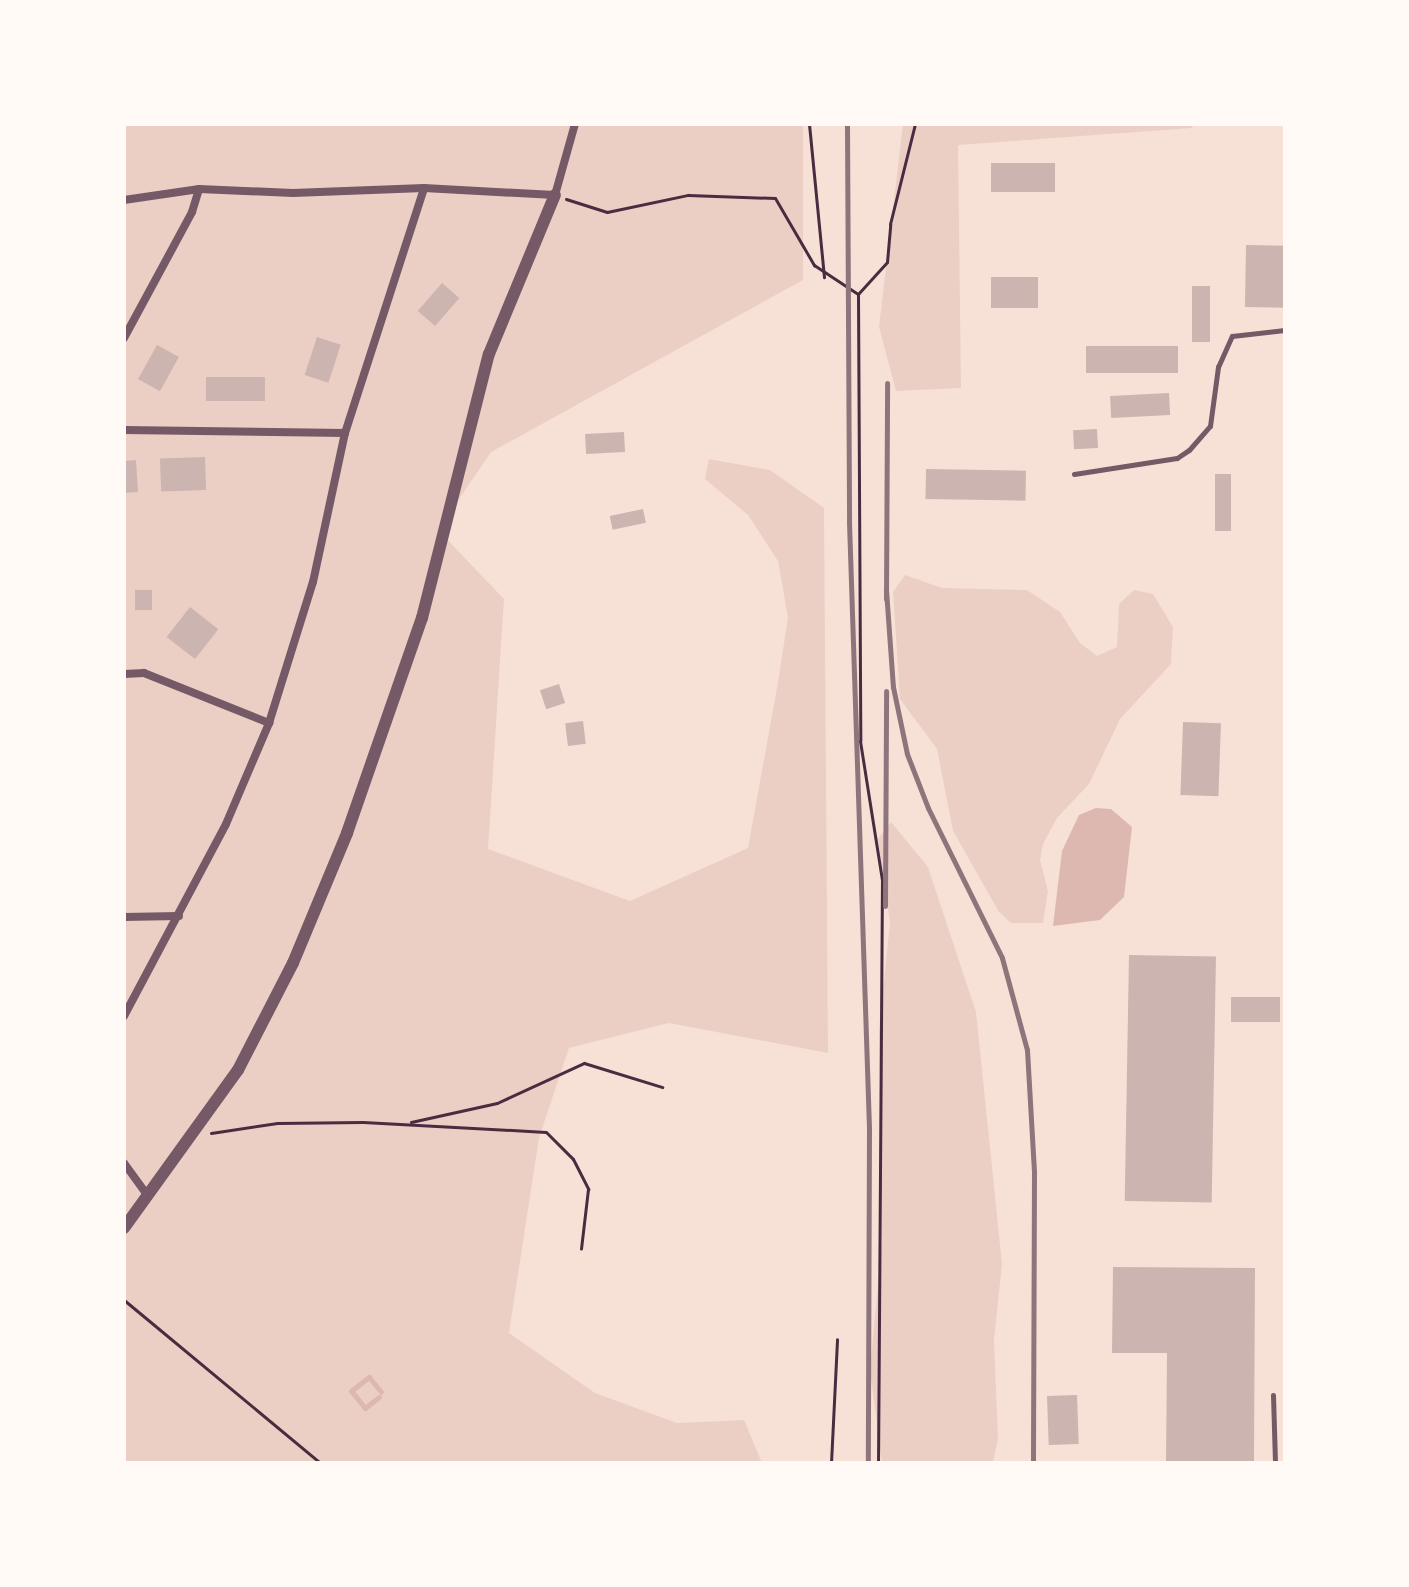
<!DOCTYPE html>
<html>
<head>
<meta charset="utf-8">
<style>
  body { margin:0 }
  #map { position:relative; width:1409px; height:1587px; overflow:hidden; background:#f7e1d7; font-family:"Exo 2",sans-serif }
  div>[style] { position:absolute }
  .green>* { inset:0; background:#ebcfc5 }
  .water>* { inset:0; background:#dcb8b0 }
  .stream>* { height:5px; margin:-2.5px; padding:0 2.5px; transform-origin:2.5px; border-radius:2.5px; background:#dcb8b0 }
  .building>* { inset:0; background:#ccb4b1; transform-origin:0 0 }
  .path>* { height:3px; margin:-1.5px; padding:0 1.5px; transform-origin:1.5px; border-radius:1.5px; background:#4a2c40 }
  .service>* { height:5px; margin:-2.5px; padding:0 2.5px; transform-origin:2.5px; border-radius:2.5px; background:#755966 }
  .minor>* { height:8px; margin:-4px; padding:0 4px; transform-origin:4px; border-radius:4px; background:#755966 }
  .tertiary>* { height:12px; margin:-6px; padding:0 6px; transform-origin:6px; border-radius:6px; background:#755966 }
  .rail>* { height:5px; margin:-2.5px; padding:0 2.5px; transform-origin:2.5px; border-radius:2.5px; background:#8f747c }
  span { translate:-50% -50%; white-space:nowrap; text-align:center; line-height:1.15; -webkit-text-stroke:6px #fffaf5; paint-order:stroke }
  .frame { position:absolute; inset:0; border:126px solid #fffaf5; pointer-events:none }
</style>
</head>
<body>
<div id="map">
  <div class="green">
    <i style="clip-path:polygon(124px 124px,803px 124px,803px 280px,491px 452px,438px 530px,504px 599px,488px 849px,630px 901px,748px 848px,778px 682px,788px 618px,778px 561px,748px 515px,705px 479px,709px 459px,770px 470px,824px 508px,828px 1053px,669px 1023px,569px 1048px,539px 1138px,509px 1333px,595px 1393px,677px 1423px,744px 1420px,762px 1463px,124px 1463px)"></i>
    <i style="clip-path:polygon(903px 124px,1194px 124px,1192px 128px,958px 145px,961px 388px,896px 391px,879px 327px)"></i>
    <i style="clip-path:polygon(905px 575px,942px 588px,1027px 590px,1060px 612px,1080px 643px,1097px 656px,1117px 647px,1119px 604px,1134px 590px,1153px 594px,1173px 627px,1171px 664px,1120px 719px,1089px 784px,1057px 818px,1043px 844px,1040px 860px,1048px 891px,1043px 923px,1011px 923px,999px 912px,953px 831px,937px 749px,900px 699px,893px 592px)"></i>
    <i style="clip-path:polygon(891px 822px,928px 867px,976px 1012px,1002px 1264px,994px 1340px,998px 1438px,993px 1463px,882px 1463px,870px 1370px,882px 1243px,879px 1029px,890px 922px,878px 839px)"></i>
  </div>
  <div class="water">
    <i style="clip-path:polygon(1096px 808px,1111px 809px,1132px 827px,1124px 897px,1100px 920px,1053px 926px,1062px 851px,1079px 815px)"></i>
  </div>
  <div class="stream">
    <i style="left:379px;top:1397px;width:18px;rotate:142deg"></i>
    <i style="left:365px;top:1408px;width:22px;rotate:-129deg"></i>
    <i style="left:351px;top:1391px;width:23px;rotate:-38deg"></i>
    <i style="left:369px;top:1377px;width:19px;rotate:51deg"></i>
  </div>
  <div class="building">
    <i style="left:991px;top:163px;width:64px;height:29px"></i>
    <i style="left:1246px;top:245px;width:39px;height:62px;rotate:1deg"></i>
    <i style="left:991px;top:277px;width:47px;height:31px"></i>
    <i style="left:442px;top:283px;width:23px;height:37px;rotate:41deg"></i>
    <i style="left:1192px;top:286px;width:18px;height:56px"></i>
    <i style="left:317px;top:337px;width:25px;height:40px;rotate:18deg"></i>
    <i style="left:157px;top:345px;width:25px;height:39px;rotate:29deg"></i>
    <i style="left:1178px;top:346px;width:27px;height:92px;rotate:90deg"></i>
    <i style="left:206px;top:377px;width:59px;height:24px"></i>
    <i style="left:1169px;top:393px;width:22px;height:59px;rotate:87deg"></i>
    <i style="left:1097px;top:429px;width:19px;height:24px;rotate:87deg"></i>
    <i style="left:624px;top:432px;width:20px;height:39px;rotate:87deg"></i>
    <i style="left:205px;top:457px;width:33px;height:45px;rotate:88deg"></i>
    <i style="clip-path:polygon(136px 460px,138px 492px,124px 493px,124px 461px)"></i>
    <i style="left:926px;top:469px;width:100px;height:30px;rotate:1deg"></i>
    <i style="left:1215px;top:474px;width:16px;height:57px"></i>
    <i style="left:643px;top:509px;width:14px;height:34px;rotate:78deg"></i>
    <i style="left:135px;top:590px;width:17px;height:20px"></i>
    <i style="left:190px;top:607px;width:36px;height:38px;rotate:38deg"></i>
    <i style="left:559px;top:684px;width:20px;height:20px;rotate:72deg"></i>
    <i style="left:583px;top:721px;width:23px;height:18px;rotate:83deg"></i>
    <i style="left:1183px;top:722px;width:38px;height:73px;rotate:2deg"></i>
    <i style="left:1129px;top:955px;width:87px;height:246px;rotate:1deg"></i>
    <i style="left:1280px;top:997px;width:25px;height:49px;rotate:90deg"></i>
    <i style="clip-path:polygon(1113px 1267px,1255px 1268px,1254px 1463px,1166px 1463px,1167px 1353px,1112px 1353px)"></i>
    <i style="left:1077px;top:1395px;width:49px;height:30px;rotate:88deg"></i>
  </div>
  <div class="path">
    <i style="left:809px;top:124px;width:154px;rotate:84.4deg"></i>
    <i style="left:566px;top:199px;width:43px;rotate:17.6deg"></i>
    <i style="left:607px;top:212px;width:83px;rotate:-11.9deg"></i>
    <i style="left:688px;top:195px;width:87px;rotate:2deg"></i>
    <i style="left:775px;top:198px;width:78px;rotate:59.8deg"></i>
    <i style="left:814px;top:265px;width:53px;rotate:33.4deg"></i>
    <i style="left:858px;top:294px;width:43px;rotate:-47.8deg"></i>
    <i style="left:887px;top:262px;width:38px;rotate:-85deg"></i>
    <i style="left:890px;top:224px;width:103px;rotate:-76deg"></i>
    <i style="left:858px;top:294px;width:447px;rotate:89.7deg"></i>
    <i style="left:860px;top:741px;width:141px;rotate:81deg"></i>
    <i style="left:882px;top:880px;width:583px;rotate:90.39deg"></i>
    <i style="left:411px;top:1122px;width:88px;rotate:-12.5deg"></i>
    <i style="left:497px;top:1103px;width:96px;rotate:-24.7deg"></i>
    <i style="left:584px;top:1063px;width:82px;rotate:17.1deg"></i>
    <i style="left:211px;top:1133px;width:67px;rotate:-8.6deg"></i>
    <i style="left:277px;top:1123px;width:86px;rotate:-0.7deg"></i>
    <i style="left:363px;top:1122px;width:183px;rotate:3.1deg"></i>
    <i style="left:546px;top:1132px;width:38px;rotate:45deg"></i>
    <i style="left:573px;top:1159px;width:34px;rotate:63deg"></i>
    <i style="left:588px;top:1189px;width:60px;rotate:96.7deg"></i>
    <i style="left:124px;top:1300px;width:255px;rotate:39.7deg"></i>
    <i style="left:831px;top:1463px;width:124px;rotate:-87.2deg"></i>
  </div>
  <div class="service">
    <i style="left:1074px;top:474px;width:104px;rotate:-8.8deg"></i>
    <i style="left:1177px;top:458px;width:14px;rotate:-34deg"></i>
    <i style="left:1189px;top:450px;width:32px;rotate:-49deg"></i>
    <i style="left:1210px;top:426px;width:60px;rotate:-82.3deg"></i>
    <i style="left:1218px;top:367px;width:34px;rotate:-66deg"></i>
    <i style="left:1232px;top:336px;width:53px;rotate:-6.5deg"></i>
    <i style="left:1273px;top:1395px;width:68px;rotate:88.3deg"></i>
  </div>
  <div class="minor">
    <i style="left:124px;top:200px;width:76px;rotate:-8.3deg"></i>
    <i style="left:199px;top:189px;width:94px;rotate:2.4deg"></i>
    <i style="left:293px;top:193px;width:131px;rotate:-2.2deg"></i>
    <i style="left:424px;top:188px;width:131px;rotate:3.1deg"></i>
    <i style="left:555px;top:195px;width:74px;rotate:-74.3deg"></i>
    <i style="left:124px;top:338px;width:143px;rotate:-61.6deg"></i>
    <i style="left:192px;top:212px;width:24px;rotate:-73deg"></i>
    <i style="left:124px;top:430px;width:221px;rotate:0.8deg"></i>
    <i style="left:124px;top:674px;width:20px;rotate:-3deg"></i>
    <i style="left:144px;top:673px;width:135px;rotate:21.8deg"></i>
    <i style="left:124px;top:917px;width:55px;rotate:-1deg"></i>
    <i style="left:124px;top:1016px;width:217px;rotate:-62deg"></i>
    <i style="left:226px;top:824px;width:110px;rotate:-66.9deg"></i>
    <i style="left:269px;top:723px;width:148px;rotate:-72.7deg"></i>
    <i style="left:313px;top:582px;width:152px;rotate:-77.9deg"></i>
    <i style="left:345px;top:433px;width:257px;rotate:-72.1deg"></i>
    <i style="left:124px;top:1163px;width:39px;rotate:54deg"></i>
  </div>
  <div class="tertiary">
    <i style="left:124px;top:1228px;width:195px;rotate:-54.2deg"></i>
    <i style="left:238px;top:1070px;width:120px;rotate:-62.8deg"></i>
    <i style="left:293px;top:963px;width:141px;rotate:-67.4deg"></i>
    <i style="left:347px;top:833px;width:228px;rotate:-70.8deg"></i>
    <i style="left:422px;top:618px;width:272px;rotate:-75.8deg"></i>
    <i style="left:489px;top:354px;width:172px;rotate:-67.5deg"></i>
  </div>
  <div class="rail">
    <i style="left:847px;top:124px;width:398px;rotate:89.7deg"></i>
    <i style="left:849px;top:522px;width:606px;rotate:88.11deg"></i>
    <i style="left:869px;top:1128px;width:335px;rotate:90.2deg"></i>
    <i style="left:886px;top:590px;width:97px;rotate:85.9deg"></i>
    <i style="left:893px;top:687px;width:68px;rotate:78.2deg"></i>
    <i style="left:907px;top:754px;width:58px;rotate:68.7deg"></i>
    <i style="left:928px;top:808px;width:167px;rotate:63.7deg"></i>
    <i style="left:1002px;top:958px;width:95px;rotate:74.8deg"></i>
    <i style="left:1027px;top:1050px;width:122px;rotate:86.7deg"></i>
    <i style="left:1034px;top:1172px;width:291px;rotate:90.2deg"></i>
    <i style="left:886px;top:599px;width:216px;rotate:-89.7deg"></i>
    <i style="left:885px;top:906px;width:215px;rotate:-89.7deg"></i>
  </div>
  <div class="frame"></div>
</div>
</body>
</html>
